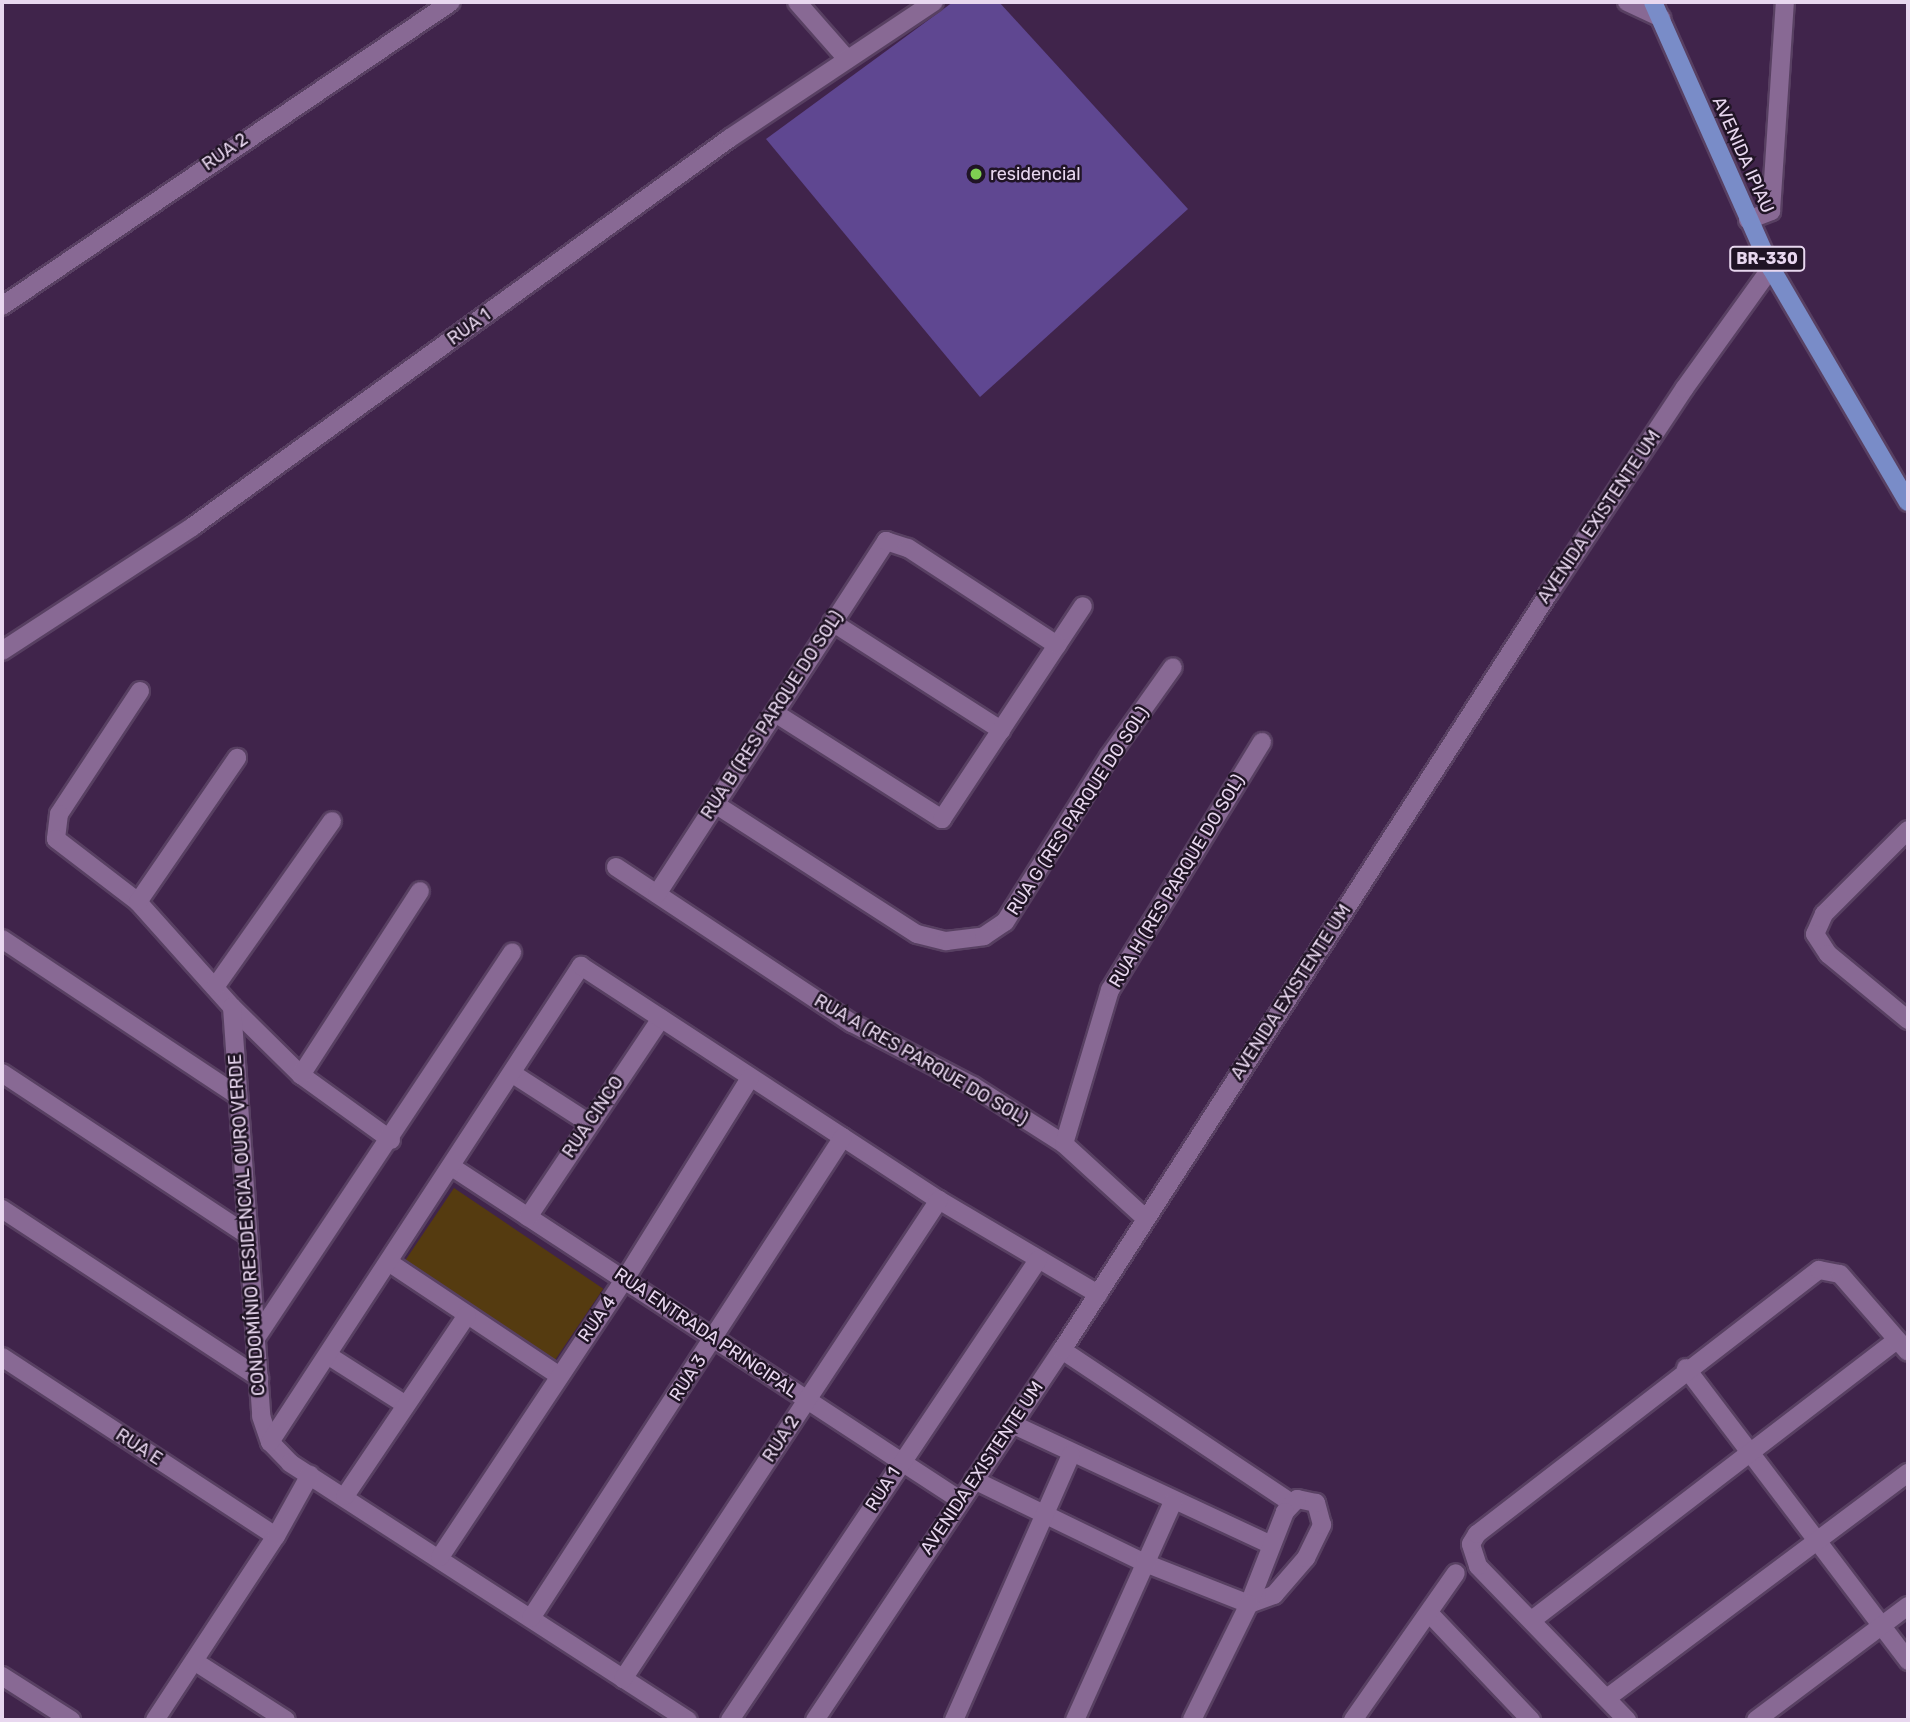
<!DOCTYPE html>
<html>
<head>
<meta charset="utf-8">
<style>
  body { margin:0 }
  #map { position:relative; width:1910px; height:1722px; overflow:hidden; background:#40244b; font-family:Rubik,sans-serif }
  div>[style] { position:absolute }
  .green>* { inset:0; background:#553b10; transform-origin:0 0 }
  .building>* { inset:0; background:#5f4791 }
  .roads { filter:drop-shadow(2px 0 #584062) drop-shadow(-2px 0 #584062) drop-shadow(0 2px #584062) drop-shadow(0 -2px #584062) }
  .street>* { height:18px; margin:-9px; padding:0 9px; transform-origin:9px; border-radius:9px; background:#886994 }
  .primary>* { height:18px; margin:-9px; padding:0 9px; transform-origin:9px; border-radius:9px; background:#798cc8 }
  .dots>* { width:19px; height:19px; translate:-50% -50%; box-sizing:border-box; border:4px solid #201425; border-radius:50% }
  span { translate:-50% -50%; white-space:nowrap; text-align:center; line-height:1.15; -webkit-text-stroke:5px #201425; paint-order:stroke }
  .shield-label span { padding:2px 5px; background:#201425; border:2px solid; border-radius:5px; -webkit-text-stroke-width:0 }
  .shield-label { font-size:16px; color:#e8d7ef; font-weight:700 }
  .street-label { font-size:18px; color:#e8d7ef }
  .poi-label { font-size:18px; color:#e8d7ef }
  .left { translate:0 -50%; text-align:left }
  .frame { position:absolute; inset:0; border:4px solid #e8d7ef; pointer-events:none }
</style>
</head>
<body>
<div id="map">
  <div class="green">
    <i style="left:454px;top:1188px;width:180px;height:88px;rotate:34deg"></i>
  </div>
  <div class="building">
    <i style="clip-path:polygon(953px 2px,999px 2px,1188px 209px,980px 397px,766px 139px)"></i>
  </div>
  <div class="roads">
    <div class="street">
      <i style="left:797px;top:2px;width:76px;rotate:48.7deg"></i>
      <i style="left:1627px;top:2px;width:38px;rotate:25deg"></i>
      <i style="left:1748px;top:220px;width:25px;rotate:-21deg"></i>
      <i style="left:1771px;top:211px;width:209px;rotate:-86.2deg"></i>
      <i style="left:2px;top:306px;width:542px;rotate:-34.1deg"></i>
      <i style="left:832px;top:622px;width:201px;rotate:32.6deg"></i>
      <i style="left:2px;top:651px;width:227px;rotate:-33.1deg"></i>
      <i style="left:192px;top:527px;width:664px;rotate:-35.87deg"></i>
      <i style="left:730px;top:138px;width:245px;rotate:-33.7deg"></i>
      <i style="left:140px;top:691px;width:147px;rotate:123.4deg"></i>
      <i style="left:59px;top:814px;width:25px;rotate:97deg"></i>
      <i style="left:56px;top:839px;width:103px;rotate:37.5deg"></i>
      <i style="left:138px;top:902px;width:141px;rotate:48.2deg"></i>
      <i style="left:232px;top:1007px;width:97px;rotate:44.6deg"></i>
      <i style="left:301px;top:1075px;width:111px;rotate:35.8deg"></i>
      <i style="left:775px;top:713px;width:198px;rotate:32.4deg"></i>
      <i style="left:942px;top:819px;width:255px;rotate:-56.5deg"></i>
      <i style="left:715px;top:804px;width:240px;rotate:32.8deg"></i>
      <i style="left:917px;top:934px;width:30px;rotate:14deg"></i>
      <i style="left:946px;top:941px;width:38px;rotate:-7deg"></i>
      <i style="left:984px;top:936px;width:25px;rotate:-34deg"></i>
      <i style="left:1005px;top:922px;width:195px;rotate:-57.8deg"></i>
      <i style="left:1109px;top:757px;width:110px;rotate:-54.6deg"></i>
      <i style="left:1908px;top:830px;width:119px;rotate:135deg"></i>
      <i style="left:1824px;top:914px;width:22px;rotate:114deg"></i>
      <i style="left:1815px;top:934px;width:24px;rotate:57deg"></i>
      <i style="left:1828px;top:954px;width:104px;rotate:39.5deg"></i>
      <i style="left:616px;top:867px;width:283px;rotate:33.5deg"></i>
      <i style="left:852px;top:1023px;width:136px;rotate:27.5deg"></i>
      <i style="left:973px;top:1086px;width:108px;rotate:32.5deg"></i>
      <i style="left:1064px;top:1144px;width:111px;rotate:42.4deg"></i>
      <i style="left:657px;top:894px;width:421px;rotate:-57deg"></i>
      <i style="left:886px;top:541px;width:23px;rotate:18deg"></i>
      <i style="left:908px;top:548px;width:178px;rotate:33.1deg"></i>
      <i style="left:138px;top:902px;width:175px;rotate:-55.5deg"></i>
      <i style="left:2px;top:939px;width:280px;rotate:33.6deg"></i>
      <i style="left:215px;top:987px;width:203px;rotate:-54.8deg"></i>
      <i style="left:232px;top:1007px;width:410px;rotate:85.9deg"></i>
      <i style="left:261px;top:1416px;width:28px;rotate:71deg"></i>
      <i style="left:270px;top:1442px;width:29px;rotate:46deg"></i>
      <i style="left:290px;top:1463px;width:474px;rotate:32.9deg"></i>
      <i style="left:2px;top:1073px;width:295px;rotate:33.4deg"></i>
      <i style="left:513px;top:1074px;width:90px;rotate:32.8deg"></i>
      <i style="left:301px;top:1075px;width:219px;rotate:-57.1deg"></i>
      <i style="left:1064px;top:1144px;width:161px;rotate:-73.4deg"></i>
      <i style="left:1110px;top:990px;width:291px;rotate:-58.5deg"></i>
      <i style="left:452px;top:1167px;width:607px;rotate:33.25deg"></i>
      <i style="left:2px;top:1209px;width:308px;rotate:33.3deg"></i>
      <i style="left:528px;top:1217px;width:239px;rotate:-56.2deg"></i>
      <i style="left:390px;top:1263px;width:202px;rotate:33.7deg"></i>
      <i style="left:256px;top:1338px;width:463px;rotate:-56.4deg"></i>
      <i style="left:1062px;top:1350px;width:275px;rotate:33.7deg"></i>
      <i style="left:329px;top:1356px;width:91px;rotate:32.5deg"></i>
      <i style="left:2px;top:1357px;width:327px;rotate:33.2deg"></i>
      <i style="left:1686px;top:1368px;width:368px;rotate:52.8deg"></i>
      <i style="left:1012px;top:1424px;width:286px;rotate:25deg"></i>
      <i style="left:270px;top:1442px;width:569px;rotate:-56.84deg"></i>
      <i style="left:581px;top:966px;width:428px;rotate:33.2deg"></i>
      <i style="left:939px;top:1200px;width:185px;rotate:30.6deg"></i>
      <i style="left:974px;top:1480px;width:190px;rotate:25.9deg"></i>
      <i style="left:1145px;top:1563px;width:112px;rotate:21.5deg"></i>
      <i style="left:1249px;top:1604px;width:27px;rotate:-20deg"></i>
      <i style="left:1274px;top:1595px;width:49px;rotate:-49.1deg"></i>
      <i style="left:1306px;top:1558px;width:37px;rotate:-64deg"></i>
      <i style="left:1322px;top:1525px;width:23px;rotate:-105deg"></i>
      <i style="left:1316px;top:1503px;width:19px;rotate:-168deg"></i>
      <i style="left:1297px;top:1499px;width:18px;rotate:133deg"></i>
      <i style="left:1285px;top:1512px;width:99px;rotate:111.4deg"></i>
      <i style="left:1249px;top:1604px;width:129px;rotate:116.2deg"></i>
      <i style="left:345px;top:1496px;width:218px;rotate:-56deg"></i>
      <i style="left:440px;top:1557px;width:334px;rotate:-56.4deg"></i>
      <i style="left:625px;top:1279px;width:237px;rotate:-58.1deg"></i>
      <i style="left:1429px;top:1613px;width:148px;rotate:46.4deg"></i>
      <i style="left:531px;top:1618px;width:573px;rotate:-57.03deg"></i>
      <i style="left:1532px;top:1620px;width:460px;rotate:-37.5deg"></i>
      <i style="left:194px;top:1661px;width:109px;rotate:32.7deg"></i>
      <i style="left:2px;top:1676px;width:82px;rotate:32.5deg"></i>
      <i style="left:623px;top:1679px;width:574px;rotate:-56.59deg"></i>
      <i style="left:1607px;top:1698px;width:376px;rotate:-36.8deg"></i>
      <i style="left:155px;top:1720px;width:220px;rotate:-56.7deg"></i>
      <i style="left:276px;top:1536px;width:70px;rotate:-60.9deg"></i>
      <i style="left:730px;top:1720px;width:554px;rotate:-56.2deg"></i>
      <i style="left:815px;top:1720px;width:445px;rotate:-56.3deg"></i>
      <i style="left:1062px;top:1350px;width:900px;rotate:-57.25deg"></i>
      <i style="left:1549px;top:593px;width:245px;rotate:-56.5deg"></i>
      <i style="left:1684px;top:389px;width:149px;rotate:-54.3deg"></i>
      <i style="left:954px;top:1720px;width:290px;rotate:-66.2deg"></i>
      <i style="left:1075px;top:1720px;width:239px;rotate:-65.8deg"></i>
      <i style="left:1353px;top:1720px;width:179px;rotate:-55deg"></i>
      <i style="left:1627px;top:1720px;width:214px;rotate:-134.1deg"></i>
      <i style="left:1478px;top:1566px;width:23px;rotate:-108deg"></i>
      <i style="left:1471px;top:1544px;width:12px;rotate:-59deg"></i>
      <i style="left:1477px;top:1534px;width:432px;rotate:-37.7deg"></i>
      <i style="left:1819px;top:1270px;width:21px;rotate:11deg"></i>
      <i style="left:1840px;top:1274px;width:103px;rotate:48.9deg"></i>
      <i style="left:1756px;top:1720px;width:190px;rotate:-36.9deg"></i>
    </div>
    <div class="primary">
      <i style="left:1653px;top:2px;width:291px;rotate:66.1deg"></i>
      <i style="left:1771px;top:268px;width:271px;rotate:59.7deg"></i>
    </div>
  </div>
  <div class="dots">
    <i style="left:976px;top:174px;background:#7fd052"></i>
  </div>
  <div class="shield-label">
    <span style="left:1767px;top:259px">BR-330</span>
  </div>
  <div class="street-label">
    <span style="left:225px;top:152px;rotate:-35deg">RUA 2</span>
    <span style="left:1743px;top:155px;rotate:66deg">AVENIDA IPIAU</span>
    <span style="left:469px;top:327px;rotate:-36deg">RUA 1</span>
    <span style="left:1599px;top:517px;rotate:-56deg">AVENIDA EXISTENTE UM</span>
    <span style="left:772px;top:715px;rotate:-57deg">RUA B (RES PARQUE DO SOL)</span>
    <span style="left:1078px;top:811px;rotate:-57deg">RUA G (RES PARQUE DO SOL)</span>
    <span style="left:1177px;top:881px;rotate:-59deg">RUA H (RES PARQUE DO SOL)</span>
    <span style="left:1291px;top:992px;rotate:-57deg">AVENIDA EXISTENTE UM</span>
    <span style="left:921px;top:1060px;rotate:30deg">RUA A (RES PARQUE DO SOL)</span>
    <span style="left:593px;top:1117px;rotate:-56deg">RUA CINCO</span>
    <span style="left:247px;top:1225px;rotate:-94deg">CONDOMÍNIO RESIDENCIAL OURO VERDE</span>
    <span style="left:597px;top:1319px;rotate:-55deg">RUA 4</span>
    <span style="left:706px;top:1333px;rotate:34deg">RUA ENTRADA PRINCIPAL</span>
    <span style="left:688px;top:1378px;rotate:-57deg">RUA 3</span>
    <span style="left:781px;top:1439px;rotate:-57deg">RUA 2</span>
    <span style="left:139px;top:1447px;rotate:33deg">RUA E</span>
    <span style="left:982px;top:1468px;rotate:-56deg">AVENIDA EXISTENTE UM</span>
    <span style="left:883px;top:1489px;rotate:-57deg">RUA 1</span>
  </div>
  <div class="poi-label">
    <span class="left" style="left:990px;top:174px">residencial</span>
  </div>
  <div class="frame"></div>
</div>
</body>
</html>
